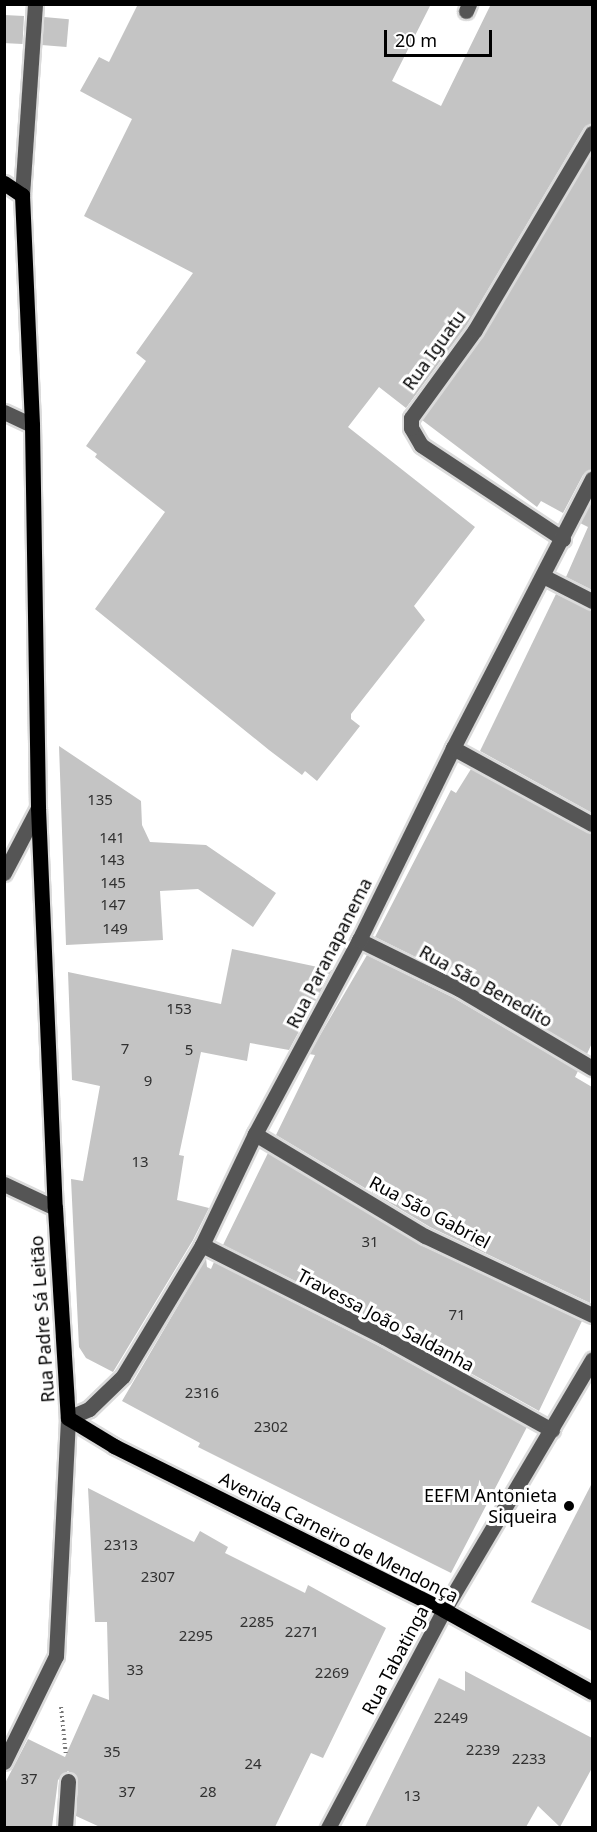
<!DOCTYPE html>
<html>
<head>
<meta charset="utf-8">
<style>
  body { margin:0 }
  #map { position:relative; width:597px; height:1832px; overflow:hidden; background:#fff; font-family:"Noto Sans",sans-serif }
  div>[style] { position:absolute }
  .building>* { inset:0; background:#c4c4c4; transform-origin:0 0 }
  .path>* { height:4px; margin-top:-2px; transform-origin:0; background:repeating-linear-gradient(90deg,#777 0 1.5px,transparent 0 4.5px) }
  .roads { filter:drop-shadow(2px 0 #dbdbdb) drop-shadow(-2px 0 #dbdbdb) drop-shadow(0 2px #dbdbdb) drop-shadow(0 -2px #dbdbdb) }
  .minor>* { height:15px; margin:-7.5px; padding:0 7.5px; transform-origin:7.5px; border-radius:7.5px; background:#555 }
  .major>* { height:15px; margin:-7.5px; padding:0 7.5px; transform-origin:7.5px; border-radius:7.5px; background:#000 }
  .dots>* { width:16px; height:16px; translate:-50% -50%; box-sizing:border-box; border:3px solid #fff; border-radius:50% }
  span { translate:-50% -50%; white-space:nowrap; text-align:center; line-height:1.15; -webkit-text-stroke:6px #fff; paint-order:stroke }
  .number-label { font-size:15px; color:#313131 }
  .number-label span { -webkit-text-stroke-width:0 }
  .street-label { font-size:18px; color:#000 }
  .poi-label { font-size:18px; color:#000 }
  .right { translate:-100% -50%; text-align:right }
  .frame { position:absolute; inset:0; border:6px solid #000; pointer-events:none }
  .scale { position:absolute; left:384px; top:30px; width:108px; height:27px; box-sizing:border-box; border:3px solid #000; border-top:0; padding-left:8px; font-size:18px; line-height:21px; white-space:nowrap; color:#000; -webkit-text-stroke:4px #fff; paint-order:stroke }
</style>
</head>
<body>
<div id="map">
  <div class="building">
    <i style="clip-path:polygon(138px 4px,431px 4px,392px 81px,441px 106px,491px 4px,592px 4px,592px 123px,584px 128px,467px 325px,406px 408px,379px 387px,348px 427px,475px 527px,414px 606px,425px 620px,351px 714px,351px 719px,360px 726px,317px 781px,305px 771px,302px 775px,269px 750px,95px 609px,165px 512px,95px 457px,97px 454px,86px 446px,146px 361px,136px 353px,193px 273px,84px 216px,132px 119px,80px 91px,99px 57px,109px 62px)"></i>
    <i style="left:4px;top:15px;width:20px;height:28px;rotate:3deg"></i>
    <i style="left:44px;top:17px;width:25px;height:28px;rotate:5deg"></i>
    <i style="clip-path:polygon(592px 151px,592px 469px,583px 475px,563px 513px,541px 501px,537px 507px,422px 420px,483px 335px)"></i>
    <i style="clip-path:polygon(592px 499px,592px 590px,566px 577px,588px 527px,580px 523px)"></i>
    <i style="clip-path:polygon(556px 594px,592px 611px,592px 813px,480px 751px)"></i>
    <i style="clip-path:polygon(59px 746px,141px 801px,142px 825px,150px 842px,206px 845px,276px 893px,253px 927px,198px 889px,160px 891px,163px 940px,66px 945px)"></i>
    <i style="clip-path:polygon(471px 769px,592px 834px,592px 1043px,587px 1054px,464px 981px,375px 937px,451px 790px,456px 793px)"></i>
    <i style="clip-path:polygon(232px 949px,332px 970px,289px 1050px,250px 1043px,247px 1061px,201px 1052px,179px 1155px,184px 1156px,177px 1200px,209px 1208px,193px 1240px,113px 1372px,86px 1358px,79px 1347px,71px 1179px,83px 1181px,100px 1086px,72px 1080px,68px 972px,221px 1004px)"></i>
    <i style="clip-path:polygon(367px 955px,454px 998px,578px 1071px,575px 1077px,592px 1087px,590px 1303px,430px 1227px,276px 1135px,315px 1055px,309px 1054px)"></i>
    <i style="clip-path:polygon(268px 1153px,421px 1245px,582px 1321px,539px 1411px,389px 1328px,223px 1245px)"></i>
    <i style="clip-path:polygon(206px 1258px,207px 1267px,211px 1269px,214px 1262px,379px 1346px,527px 1427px,451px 1573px,198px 1447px,200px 1443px,122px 1401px)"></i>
    <i style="clip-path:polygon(592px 1483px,592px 1631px,531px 1602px)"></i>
    <i style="clip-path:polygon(88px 1488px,194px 1542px,200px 1531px,228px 1547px,225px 1553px,305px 1593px,308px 1585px,386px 1628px,323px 1758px,311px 1753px,275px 1827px,100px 1827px,76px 1816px,78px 1781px,68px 1771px,58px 1780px,52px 1827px,4px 1827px,4px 1785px,28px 1739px,65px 1757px,93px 1694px,109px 1700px,107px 1622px,95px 1622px)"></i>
    <i style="clip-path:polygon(465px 1671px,592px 1738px,592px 1768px,560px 1827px,538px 1806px,526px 1827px,365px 1827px,439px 1678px,465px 1691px)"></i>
  </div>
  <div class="path">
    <i style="left:61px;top:1707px;width:49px;rotate:84.2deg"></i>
  </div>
  <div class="roads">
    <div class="minor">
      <i style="left:466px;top:11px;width:8px;rotate:-67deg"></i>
      <i style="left:22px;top:195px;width:191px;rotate:-86.1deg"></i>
      <i style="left:4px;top:412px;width:31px;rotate:25deg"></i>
      <i style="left:563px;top:539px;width:170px;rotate:-146.5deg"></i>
      <i style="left:421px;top:445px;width:20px;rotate:-120deg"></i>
      <i style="left:411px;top:428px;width:10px;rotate:-90deg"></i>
      <i style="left:411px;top:418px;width:109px;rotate:-54deg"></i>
      <i style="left:475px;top:330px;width:229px;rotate:-59.3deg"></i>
      <i style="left:543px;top:576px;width:55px;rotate:27deg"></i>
      <i style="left:453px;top:748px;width:158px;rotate:28.7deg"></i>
      <i style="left:4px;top:873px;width:73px;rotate:-62.4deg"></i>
      <i style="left:359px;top:940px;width:111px;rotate:26.1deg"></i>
      <i style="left:459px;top:989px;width:155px;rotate:30.7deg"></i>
      <i style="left:255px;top:1134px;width:198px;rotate:31deg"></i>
      <i style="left:425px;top:1236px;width:185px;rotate:25.3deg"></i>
      <i style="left:4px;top:1184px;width:56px;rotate:25.2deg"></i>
      <i style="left:202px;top:1245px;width:204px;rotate:26.8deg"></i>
      <i style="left:384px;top:1337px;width:192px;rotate:29deg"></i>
      <i style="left:4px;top:1762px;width:118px;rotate:-63.9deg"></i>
      <i style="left:56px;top:1656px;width:238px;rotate:-87.1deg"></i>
      <i style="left:68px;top:1418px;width:23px;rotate:-23deg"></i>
      <i style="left:89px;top:1409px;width:47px;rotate:-44.1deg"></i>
      <i style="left:123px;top:1376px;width:153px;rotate:-58.9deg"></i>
      <i style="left:202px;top:1245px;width:123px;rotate:-64.5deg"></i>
      <i style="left:255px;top:1134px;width:220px;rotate:-61.8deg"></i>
      <i style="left:359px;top:940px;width:214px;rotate:-63.9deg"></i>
      <i style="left:453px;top:748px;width:303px;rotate:-62.7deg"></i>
      <i style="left:65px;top:1828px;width:47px;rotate:-86.3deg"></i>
      <i style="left:328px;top:1828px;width:247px;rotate:-62deg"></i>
      <i style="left:444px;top:1610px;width:291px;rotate:-59.4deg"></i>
    </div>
    <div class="major">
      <i style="left:4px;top:183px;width:22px;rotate:34deg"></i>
      <i style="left:22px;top:195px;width:230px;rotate:87.5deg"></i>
      <i style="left:32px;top:425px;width:383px;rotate:89.1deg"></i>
      <i style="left:38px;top:808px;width:400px;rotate:87.6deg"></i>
      <i style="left:55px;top:1208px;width:210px;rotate:86.5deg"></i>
      <i style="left:68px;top:1418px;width:54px;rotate:31.3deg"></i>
      <i style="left:114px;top:1446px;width:369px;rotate:26.4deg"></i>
      <i style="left:444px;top:1610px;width:169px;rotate:29deg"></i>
    </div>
  </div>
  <div class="dots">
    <i style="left:569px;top:1506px;background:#000"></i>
  </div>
  <div class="number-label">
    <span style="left:100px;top:800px">135</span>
    <span style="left:112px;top:838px">141</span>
    <span style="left:112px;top:860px">143</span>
    <span style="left:113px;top:883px">145</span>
    <span style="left:113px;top:905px">147</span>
    <span style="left:115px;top:929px">149</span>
    <span style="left:179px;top:1009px">153</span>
    <span style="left:125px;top:1049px">7</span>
    <span style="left:189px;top:1050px">5</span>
    <span style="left:148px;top:1081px">9</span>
    <span style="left:140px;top:1162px">13</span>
    <span style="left:370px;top:1242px">31</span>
    <span style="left:457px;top:1315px">71</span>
    <span style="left:202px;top:1393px">2316</span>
    <span style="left:271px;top:1427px">2302</span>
    <span style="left:121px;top:1545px">2313</span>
    <span style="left:158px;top:1577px">2307</span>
    <span style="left:257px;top:1622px">2285</span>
    <span style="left:302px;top:1632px">2271</span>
    <span style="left:196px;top:1636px">2295</span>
    <span style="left:135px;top:1670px">33</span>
    <span style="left:332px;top:1673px">2269</span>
    <span style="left:451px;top:1718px">2249</span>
    <span style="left:483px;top:1750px">2239</span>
    <span style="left:112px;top:1752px">35</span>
    <span style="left:529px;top:1759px">2233</span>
    <span style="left:253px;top:1764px">24</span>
    <span style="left:29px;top:1779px">37</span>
    <span style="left:127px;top:1792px">37</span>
    <span style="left:208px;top:1792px">28</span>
    <span style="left:412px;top:1796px">13</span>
  </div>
  <div class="street-label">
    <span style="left:434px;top:350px;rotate:-54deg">Rua Iguatu</span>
    <span style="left:329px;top:953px;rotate:-63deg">Rua Paranapanema</span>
    <span style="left:486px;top:986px;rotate:29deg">Rua São Benedito</span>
    <span style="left:430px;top:1212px;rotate:28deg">Rua São Gabriel</span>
    <span style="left:42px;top:1319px;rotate:-94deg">Rua Padre Sá Leitão</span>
    <span style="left:386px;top:1320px;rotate:28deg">Travessa João Saldanha</span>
    <span style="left:339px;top:1537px;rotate:27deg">Avenida Carneiro de Mendonça</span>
    <span style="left:395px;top:1660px;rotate:-62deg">Rua Tabatinga</span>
  </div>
  <div class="poi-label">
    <span class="right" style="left:557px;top:1506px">EEFM Antonieta<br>Siqueira</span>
  </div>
  <div class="frame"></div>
  <div class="scale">20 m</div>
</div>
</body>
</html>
